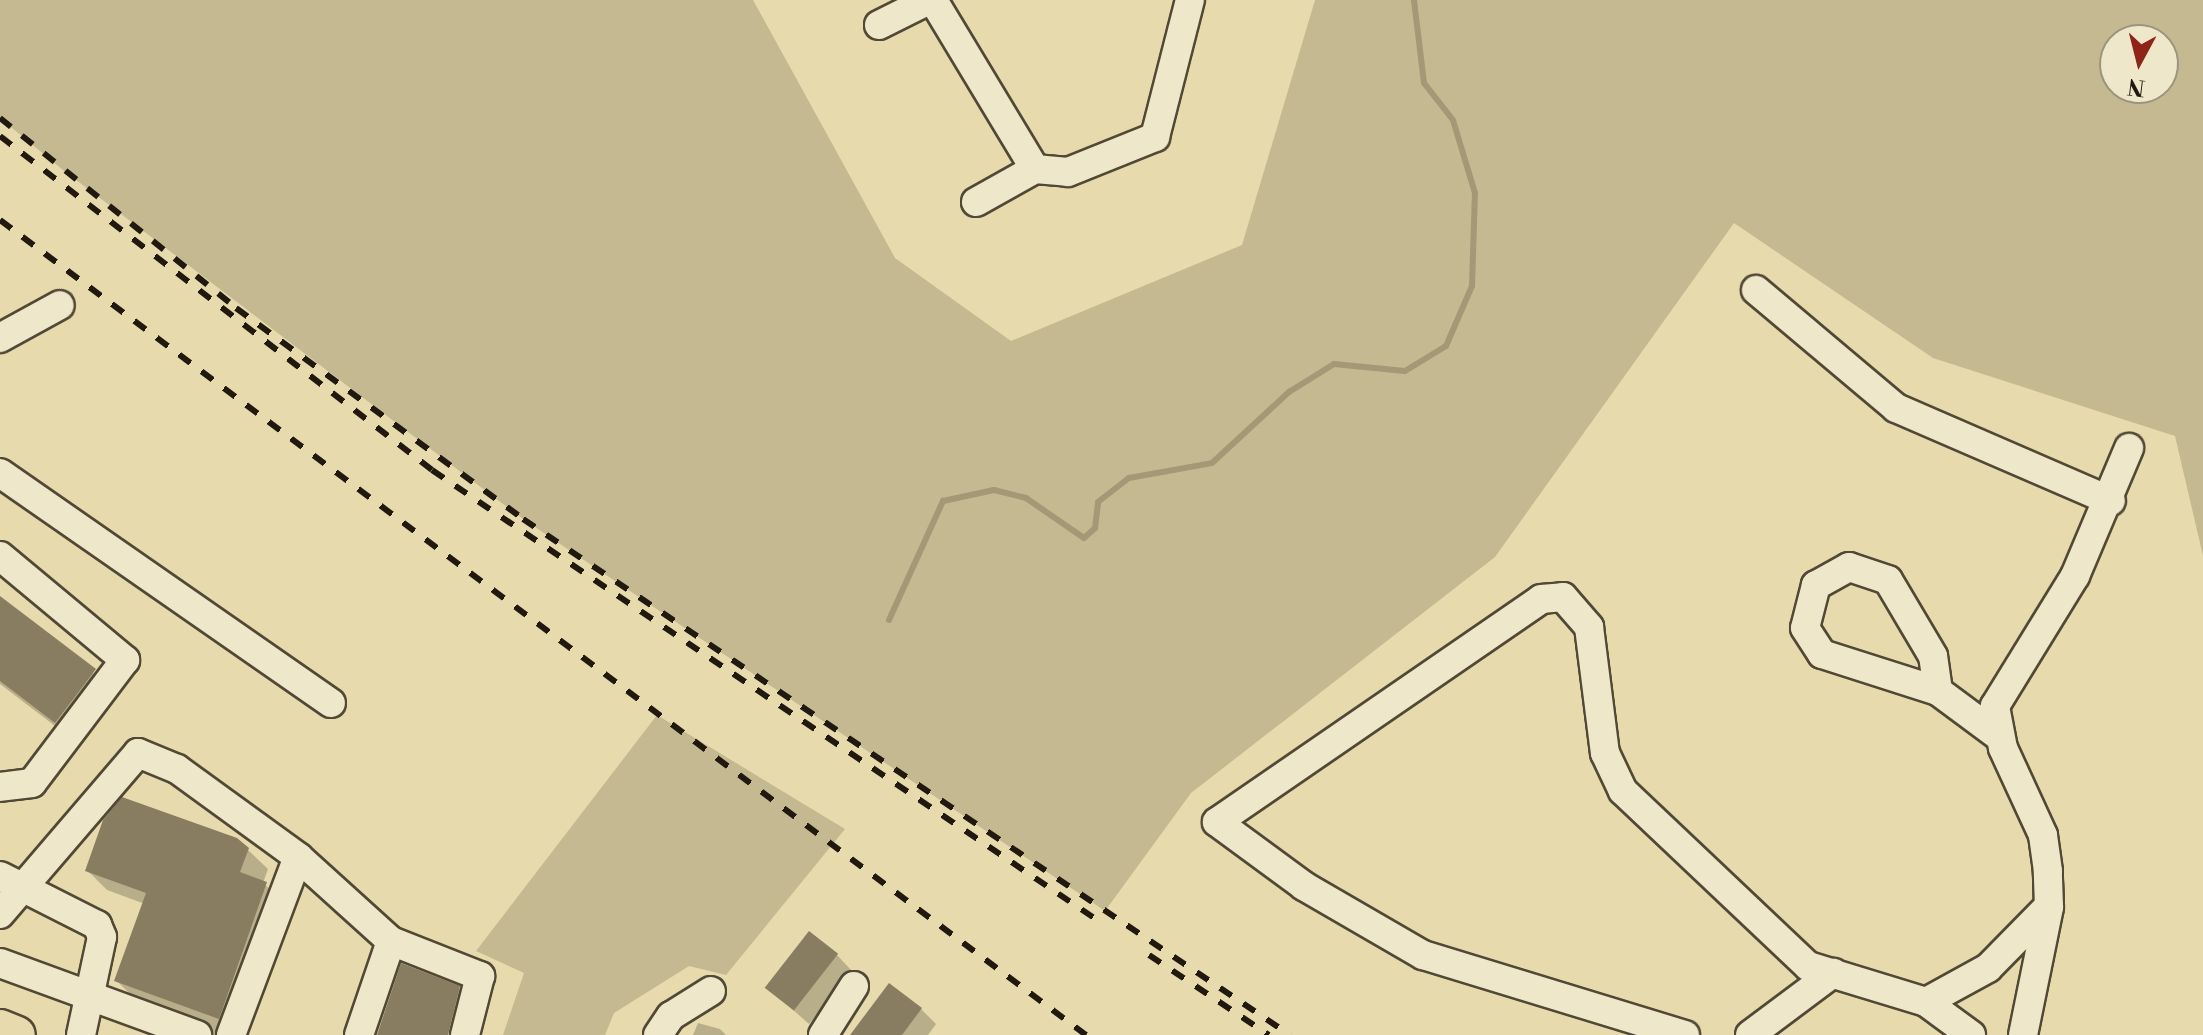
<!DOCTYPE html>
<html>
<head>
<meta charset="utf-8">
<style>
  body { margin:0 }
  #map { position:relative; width:2203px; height:1035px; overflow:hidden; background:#e7daac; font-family:"Libre Bodoni",serif }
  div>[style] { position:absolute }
  .green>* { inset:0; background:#c5b991 }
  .shadow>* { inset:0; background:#0003 }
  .stream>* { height:6px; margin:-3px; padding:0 3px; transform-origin:3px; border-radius:3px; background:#a49877 }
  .building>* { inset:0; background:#887d61; transform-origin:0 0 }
  .roads { filter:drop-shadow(2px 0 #524836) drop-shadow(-2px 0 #524836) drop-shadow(0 2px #524836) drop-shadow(0 -2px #524836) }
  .minor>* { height:28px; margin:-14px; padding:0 14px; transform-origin:14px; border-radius:14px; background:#efe7c9 }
  .major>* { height:36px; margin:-18px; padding:0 18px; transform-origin:18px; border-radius:18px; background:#e7daac }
  .rail>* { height:6px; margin-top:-3px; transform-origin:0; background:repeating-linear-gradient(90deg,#21180f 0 14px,transparent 0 28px) }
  span { translate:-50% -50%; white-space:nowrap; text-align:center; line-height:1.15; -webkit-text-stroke:8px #efe7c9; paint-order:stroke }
  .north { position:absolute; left:2099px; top:24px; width:80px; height:80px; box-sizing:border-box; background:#efe7c9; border:2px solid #9d947f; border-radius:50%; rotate:187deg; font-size:22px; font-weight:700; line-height:32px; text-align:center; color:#21180f }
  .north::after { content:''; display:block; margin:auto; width:28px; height:36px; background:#8f2418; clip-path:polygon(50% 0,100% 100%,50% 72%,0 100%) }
</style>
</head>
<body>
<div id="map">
  <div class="green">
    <i style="clip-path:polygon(evenodd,0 0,753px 0,895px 258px,1011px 341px,1242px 245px,1315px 0,2203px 0,2203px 556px,2175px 436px,1933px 358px,1734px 223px,1495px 557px,1191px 793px,1105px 911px,523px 519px,63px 170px,0 118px,0 0,2163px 40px,2163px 88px,2115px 88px,2115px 40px,2163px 40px)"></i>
    <i style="clip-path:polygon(657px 715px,845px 829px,726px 975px,689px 966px,614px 1013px,605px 1035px,503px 1035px,524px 973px,476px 951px)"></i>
  </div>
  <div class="shadow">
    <i style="clip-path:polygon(0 599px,115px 691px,76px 742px,0 684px)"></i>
    <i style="clip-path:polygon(247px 849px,268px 869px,263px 883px,286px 904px,240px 1035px,214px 1035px,137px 1001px,117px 981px,145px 904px,107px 890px,87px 870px)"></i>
    <i style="clip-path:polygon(837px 955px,852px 971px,809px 1024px,767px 987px)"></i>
    <i style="clip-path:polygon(459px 988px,479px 1008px,473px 1035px,450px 1035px,460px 996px,446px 1035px,377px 1035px)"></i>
    <i style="clip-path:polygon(921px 1009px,936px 1024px,928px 1035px,852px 1035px)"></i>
    <i style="clip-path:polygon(698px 1023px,720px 1029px,726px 1035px,693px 1035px)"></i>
  </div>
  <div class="stream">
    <i style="left:889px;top:620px;width:131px;rotate:-65.6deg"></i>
    <i style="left:943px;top:501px;width:52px;rotate:-12.2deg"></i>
    <i style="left:994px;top:490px;width:33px;rotate:14deg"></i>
    <i style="left:1026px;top:498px;width:70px;rotate:34.6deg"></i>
    <i style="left:1084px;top:538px;width:15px;rotate:-42deg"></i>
    <i style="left:1095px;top:528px;width:26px;rotate:-83deg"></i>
    <i style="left:1098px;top:502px;width:39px;rotate:-38deg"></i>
    <i style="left:1129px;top:478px;width:84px;rotate:-10.2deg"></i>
    <i style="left:1212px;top:463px;width:105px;rotate:-42.7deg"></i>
    <i style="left:1289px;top:392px;width:53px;rotate:-31.9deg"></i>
    <i style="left:1334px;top:364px;width:71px;rotate:5.6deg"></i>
    <i style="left:1405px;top:371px;width:48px;rotate:-31.4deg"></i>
    <i style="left:1446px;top:346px;width:65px;rotate:-66.6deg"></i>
    <i style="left:1472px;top:286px;width:93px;rotate:-88.2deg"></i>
    <i style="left:1475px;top:193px;width:76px;rotate:-106.8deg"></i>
    <i style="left:1453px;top:120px;width:47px;rotate:-128.1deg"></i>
    <i style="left:1424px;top:83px;width:84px;rotate:-96.9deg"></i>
  </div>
  <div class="building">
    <i style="clip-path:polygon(0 596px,96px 669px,55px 723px,0 681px)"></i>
    <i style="clip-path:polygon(122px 797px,237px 838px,249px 848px,240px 872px,267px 882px,219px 1019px,114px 981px,146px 893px,85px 871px,103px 820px)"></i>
    <i style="left:809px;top:931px;width:37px;height:72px;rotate:38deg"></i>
    <i style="clip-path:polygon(401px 963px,460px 986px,448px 1035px,377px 1035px)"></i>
    <i style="clip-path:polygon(889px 983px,922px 1008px,902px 1035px,850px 1035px)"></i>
  </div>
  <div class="roads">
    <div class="minor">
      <i style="left:933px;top:0;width:197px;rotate:58.9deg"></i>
      <i style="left:879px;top:25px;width:56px;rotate:-26.6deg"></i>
      <i style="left:976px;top:202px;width:68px;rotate:-29.2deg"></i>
      <i style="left:1035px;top:169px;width:33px;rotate:5deg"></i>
      <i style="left:1068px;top:172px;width:94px;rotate:-21.9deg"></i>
      <i style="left:1155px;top:137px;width:141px;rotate:-75.7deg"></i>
      <i style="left:1756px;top:290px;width:183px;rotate:40.1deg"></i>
      <i style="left:1896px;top:408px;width:234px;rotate:23.4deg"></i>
      <i style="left:0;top:338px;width:68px;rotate:-28.8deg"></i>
      <i style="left:0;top:473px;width:403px;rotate:34.8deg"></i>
      <i style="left:0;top:556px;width:163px;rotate:39.8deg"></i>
      <i style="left:125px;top:660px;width:154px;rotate:127.1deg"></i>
      <i style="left:32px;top:783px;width:32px;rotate:173deg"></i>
      <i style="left:1938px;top:691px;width:35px;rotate:-98deg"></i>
      <i style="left:1933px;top:656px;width:88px;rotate:-120.6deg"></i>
      <i style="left:1888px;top:580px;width:41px;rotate:-161.6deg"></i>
      <i style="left:1849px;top:567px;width:38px;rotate:151deg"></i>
      <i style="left:1816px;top:585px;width:44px;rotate:104.3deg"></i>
      <i style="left:1805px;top:628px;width:31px;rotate:57deg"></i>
      <i style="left:1822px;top:654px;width:122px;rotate:17.7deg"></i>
      <i style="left:1938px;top:691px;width:77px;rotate:36.6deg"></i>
      <i style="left:0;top:876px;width:109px;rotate:26.8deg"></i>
      <i style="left:97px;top:925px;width:13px;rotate:67deg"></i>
      <i style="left:102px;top:937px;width:100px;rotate:102.1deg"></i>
      <i style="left:0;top:914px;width:212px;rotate:-49.4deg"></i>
      <i style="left:138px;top:753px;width:42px;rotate:22.3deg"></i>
      <i style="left:177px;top:769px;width:150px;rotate:36deg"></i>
      <i style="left:298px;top:857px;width:125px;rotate:42.1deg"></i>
      <i style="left:391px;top:941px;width:99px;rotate:108.8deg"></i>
      <i style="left:391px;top:941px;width:96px;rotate:21.5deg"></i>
      <i style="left:480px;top:976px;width:61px;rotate:104.3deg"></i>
      <i style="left:0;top:963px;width:210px;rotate:20.1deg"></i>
      <i style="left:1926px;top:1002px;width:71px;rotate:-28.7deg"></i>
      <i style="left:1988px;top:968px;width:84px;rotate:-45.5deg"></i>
      <i style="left:231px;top:1035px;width:190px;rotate:-69.4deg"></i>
      <i style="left:658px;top:1035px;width:23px;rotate:-56deg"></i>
      <i style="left:671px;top:1016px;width:47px;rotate:-32deg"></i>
      <i style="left:823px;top:1035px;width:58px;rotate:-57.7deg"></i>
      <i style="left:1685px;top:1035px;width:274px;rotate:-163deg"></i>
      <i style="left:1423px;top:955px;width:138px;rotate:-149.9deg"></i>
      <i style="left:1304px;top:886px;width:108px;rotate:-143.7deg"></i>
      <i style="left:1217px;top:822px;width:393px;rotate:-34.5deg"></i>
      <i style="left:1541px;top:599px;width:22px;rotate:-5deg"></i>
      <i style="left:1563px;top:597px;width:40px;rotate:49deg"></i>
      <i style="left:1589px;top:627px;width:127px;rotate:82.8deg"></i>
      <i style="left:1605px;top:753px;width:42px;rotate:64.7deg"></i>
      <i style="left:1623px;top:791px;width:255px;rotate:43.4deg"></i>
      <i style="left:1808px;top:966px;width:123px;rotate:17deg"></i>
      <i style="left:1926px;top:1002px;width:56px;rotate:36.3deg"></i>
      <i style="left:1750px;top:1035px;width:104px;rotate:-36.8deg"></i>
      <i style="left:2023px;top:1035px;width:131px;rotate:-78.5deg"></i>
      <i style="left:2049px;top:907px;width:36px;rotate:-92deg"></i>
      <i style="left:2048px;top:871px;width:36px;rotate:-98deg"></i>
      <i style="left:2043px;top:835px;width:96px;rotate:-114.7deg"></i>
      <i style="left:2003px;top:748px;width:43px;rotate:-100.8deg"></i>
      <i style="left:1995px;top:706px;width:153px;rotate:-58.4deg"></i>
      <i style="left:2075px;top:576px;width:139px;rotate:-67.1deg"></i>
    </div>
    <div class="major">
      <i style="left:0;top:1028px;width:18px;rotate:22deg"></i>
    </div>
  </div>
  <div class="rail">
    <i style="left:0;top:118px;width:303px;rotate:38.8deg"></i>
    <i style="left:236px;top:308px;width:356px;rotate:36.3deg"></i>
    <i style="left:523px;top:519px;width:924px;rotate:33.93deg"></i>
    <i style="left:0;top:136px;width:546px;rotate:37.71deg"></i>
    <i style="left:432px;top:470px;width:810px;rotate:34.08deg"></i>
    <i style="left:0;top:220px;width:1358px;rotate:36.89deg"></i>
    <i style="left:1149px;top:955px;width:144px;rotate:33.7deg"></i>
  </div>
  <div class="north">N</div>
</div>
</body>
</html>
